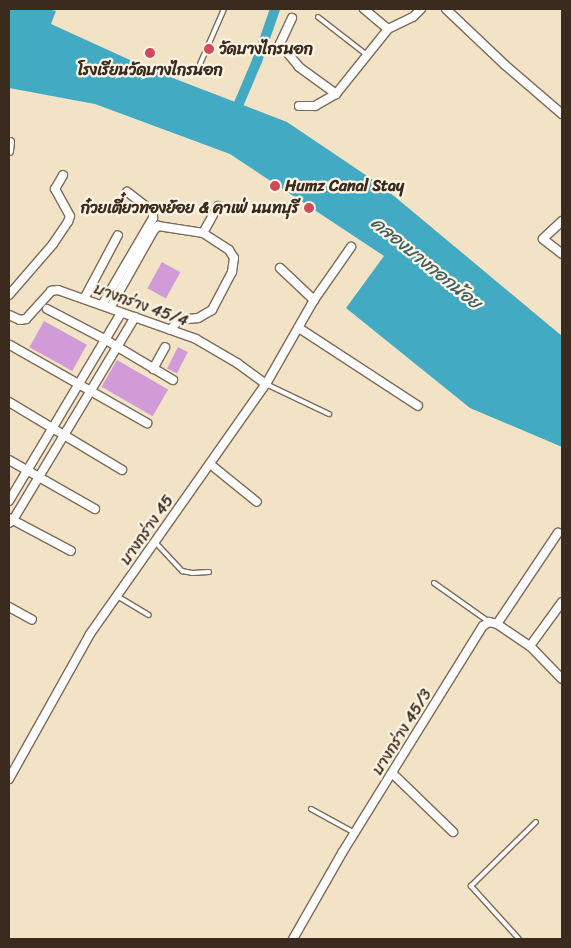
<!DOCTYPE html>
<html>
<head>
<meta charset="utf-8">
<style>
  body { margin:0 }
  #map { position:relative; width:571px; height:948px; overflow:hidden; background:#f3e3c6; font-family:Sriracha,"Playpen Sans Thai",sans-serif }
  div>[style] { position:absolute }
  .water>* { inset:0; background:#43aac3 }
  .canal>* { height:10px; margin:-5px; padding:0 5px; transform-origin:5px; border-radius:5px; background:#43aac3 }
  .building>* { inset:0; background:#d09bd7; transform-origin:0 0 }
  .roads { filter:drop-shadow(1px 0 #7b6b59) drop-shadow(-1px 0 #7b6b59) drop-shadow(0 1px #7b6b59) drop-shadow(0 -1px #7b6b59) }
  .service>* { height:4px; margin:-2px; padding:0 2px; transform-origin:2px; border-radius:2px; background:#fff }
  .minor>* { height:8px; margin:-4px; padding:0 4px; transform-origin:4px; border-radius:4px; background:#fff }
  .dots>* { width:14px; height:14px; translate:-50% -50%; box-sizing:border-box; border:2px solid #fcf5e5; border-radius:50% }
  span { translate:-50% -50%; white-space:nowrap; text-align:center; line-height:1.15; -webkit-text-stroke:4.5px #fcf5e5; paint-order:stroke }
  .poi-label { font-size:16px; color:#3b2a1e; font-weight:700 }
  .left { translate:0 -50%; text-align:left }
  .right { translate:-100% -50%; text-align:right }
  .street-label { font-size:16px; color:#3b2a1e }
  .water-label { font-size:18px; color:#3e5d60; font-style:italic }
  .frame { position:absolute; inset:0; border:10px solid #3b2a1e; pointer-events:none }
</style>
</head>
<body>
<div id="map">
  <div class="water">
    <i style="clip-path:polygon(9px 9px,48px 9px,56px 11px,51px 24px,152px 70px,287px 122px,382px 186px,562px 336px,562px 447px,470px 408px,346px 308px,384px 256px,230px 154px,95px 104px,9px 88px)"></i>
  </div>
  <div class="canal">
    <i style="left:234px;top:115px;width:59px;rotate:-66.9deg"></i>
    <i style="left:257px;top:61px;width:55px;rotate:-70.9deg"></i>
  </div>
  <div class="building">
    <i style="left:162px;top:262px;width:21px;height:30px;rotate:29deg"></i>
    <i style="left:44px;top:321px;width:49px;height:30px;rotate:29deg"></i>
    <i style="left:178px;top:347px;width:11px;height:24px;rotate:27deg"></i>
    <i style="left:117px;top:360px;width:59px;height:31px;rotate:30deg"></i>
  </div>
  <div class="roads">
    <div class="service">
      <i style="left:318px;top:17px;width:62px;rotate:37.8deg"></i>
      <i style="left:200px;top:64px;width:60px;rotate:-66.4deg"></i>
      <i style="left:266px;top:384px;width:70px;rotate:25.5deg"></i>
      <i style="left:155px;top:542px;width:40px;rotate:47deg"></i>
      <i style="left:182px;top:571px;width:10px;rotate:11deg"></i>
      <i style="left:192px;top:573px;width:17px;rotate:-3deg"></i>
      <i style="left:434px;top:583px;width:67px;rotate:35.3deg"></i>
      <i style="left:117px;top:596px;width:37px;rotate:31deg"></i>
      <i style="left:311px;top:809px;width:50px;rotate:28.6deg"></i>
      <i style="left:519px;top:939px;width:72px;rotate:-132.2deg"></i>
      <i style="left:471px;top:886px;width:91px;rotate:-44.6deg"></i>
    </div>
    <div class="minor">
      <i style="left:364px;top:9px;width:31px;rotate:40deg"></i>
      <i style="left:446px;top:9px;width:81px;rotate:43.5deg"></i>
      <i style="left:505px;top:65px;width:75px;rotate:40.7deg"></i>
      <i style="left:292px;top:18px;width:29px;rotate:115deg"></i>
      <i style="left:280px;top:44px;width:30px;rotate:50deg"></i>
      <i style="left:299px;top:67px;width:46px;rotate:36.1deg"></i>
      <i style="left:336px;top:94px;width:83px;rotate:-51.3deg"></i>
      <i style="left:388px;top:29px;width:28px;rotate:-26deg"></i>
      <i style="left:413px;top:17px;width:11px;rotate:-45deg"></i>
      <i style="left:299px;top:106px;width:16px"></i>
      <i style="left:315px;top:106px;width:24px;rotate:-30deg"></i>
      <i style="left:9px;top:151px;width:9px;rotate:-84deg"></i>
      <i style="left:562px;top:221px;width:26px;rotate:137deg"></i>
      <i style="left:543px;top:239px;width:24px;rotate:38deg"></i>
      <i style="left:203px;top:233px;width:31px;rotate:-61deg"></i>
      <i style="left:280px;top:268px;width:47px;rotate:43.3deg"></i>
      <i style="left:9px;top:295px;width:67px;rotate:-49.2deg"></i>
      <i style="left:53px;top:244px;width:27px;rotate:-56deg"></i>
      <i style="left:68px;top:222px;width:6px;rotate:-72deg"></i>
      <i style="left:70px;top:216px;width:31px;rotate:-119deg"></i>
      <i style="left:55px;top:189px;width:16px;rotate:-60deg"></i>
      <i style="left:84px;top:299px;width:72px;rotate:-62deg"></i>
      <i style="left:102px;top:305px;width:101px;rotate:-59.6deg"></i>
      <i style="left:153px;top:218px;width:6px;rotate:-90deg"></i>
      <i style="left:153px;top:212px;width:33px;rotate:-142deg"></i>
      <i style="left:110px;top:308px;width:90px;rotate:-60.6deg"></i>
      <i style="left:154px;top:230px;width:6px;rotate:-45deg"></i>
      <i style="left:158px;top:226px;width:46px;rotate:8.8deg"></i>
      <i style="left:203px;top:233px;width:31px;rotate:33deg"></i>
      <i style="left:229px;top:250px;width:9px;rotate:58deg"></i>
      <i style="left:234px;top:258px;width:14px;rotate:98deg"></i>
      <i style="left:232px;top:272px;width:43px;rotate:117.8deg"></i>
      <i style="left:212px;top:310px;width:16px;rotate:150deg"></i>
      <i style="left:198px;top:318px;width:19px;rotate:174deg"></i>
      <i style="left:179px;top:320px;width:13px;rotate:132deg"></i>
      <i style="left:47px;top:309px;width:67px;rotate:27.7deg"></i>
      <i style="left:106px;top:340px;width:78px;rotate:30.8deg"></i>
      <i style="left:9px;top:315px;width:12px;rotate:24deg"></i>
      <i style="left:20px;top:320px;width:6px;rotate:-9deg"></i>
      <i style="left:26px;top:319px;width:38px;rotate:-48deg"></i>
      <i style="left:51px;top:291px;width:7px;rotate:-8deg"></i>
      <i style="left:58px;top:290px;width:146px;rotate:19.5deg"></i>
      <i style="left:196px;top:339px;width:48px;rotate:30.3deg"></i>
      <i style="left:237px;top:363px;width:36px;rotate:36deg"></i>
      <i style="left:299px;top:328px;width:142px;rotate:33.2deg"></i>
      <i style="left:10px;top:345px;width:158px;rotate:29.7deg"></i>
      <i style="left:153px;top:369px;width:25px;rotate:-61deg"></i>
      <i style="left:9px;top:402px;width:132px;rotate:31deg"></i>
      <i style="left:9px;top:460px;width:99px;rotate:29.7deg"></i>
      <i style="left:210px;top:464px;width:60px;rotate:39deg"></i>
      <i style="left:9px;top:501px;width:219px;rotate:-59.2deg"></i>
      <i style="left:9px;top:518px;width:70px;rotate:28deg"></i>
      <i style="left:9px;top:523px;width:5px;rotate:-37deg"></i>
      <i style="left:13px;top:520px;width:237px;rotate:-59deg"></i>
      <i style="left:9px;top:607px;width:26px;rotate:29deg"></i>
      <i style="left:497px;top:624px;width:110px;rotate:-56.2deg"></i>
      <i style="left:530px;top:646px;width:54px;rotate:-54deg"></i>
      <i style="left:392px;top:773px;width:85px;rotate:44deg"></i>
      <i style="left:9px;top:779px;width:166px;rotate:-60.8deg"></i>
      <i style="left:90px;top:634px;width:306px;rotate:-54.9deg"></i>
      <i style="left:266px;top:384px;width:97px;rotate:-60.3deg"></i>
      <i style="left:314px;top:300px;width:65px;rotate:-55.1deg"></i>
      <i style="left:293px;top:939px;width:99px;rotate:-60.3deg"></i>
      <i style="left:342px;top:853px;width:267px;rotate:-58.2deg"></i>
      <i style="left:483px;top:626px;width:7px;rotate:-34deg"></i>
      <i style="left:489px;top:622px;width:8px;rotate:14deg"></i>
      <i style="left:497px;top:624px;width:40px;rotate:34deg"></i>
      <i style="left:530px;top:646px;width:46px;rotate:45.9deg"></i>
    </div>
  </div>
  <div class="dots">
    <i style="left:209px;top:49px;background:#d1495b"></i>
    <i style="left:150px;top:53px;background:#d1495b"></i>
    <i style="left:275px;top:186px;background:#d1495b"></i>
    <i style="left:309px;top:208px;background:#d1495b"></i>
  </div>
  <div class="poi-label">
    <span class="left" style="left:219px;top:49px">วัดบางไกรนอก</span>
    <span style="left:150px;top:70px">โรงเรียนวัดบางไกรนอก</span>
    <span class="left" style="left:285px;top:186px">Humz Canal Stay</span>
    <span class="right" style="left:299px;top:208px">ก๋วยเตี๋ยวทองย้อย &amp; คาเฟ่ นนทบุรี</span>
  </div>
  <div class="street-label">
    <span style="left:141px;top:305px;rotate:20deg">บางกร่าง 45/4</span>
    <span style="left:147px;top:530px;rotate:-55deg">บางกร่าง 45</span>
    <span style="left:402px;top:732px;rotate:-58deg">บางกร่าง 45/3</span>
  </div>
  <div class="water-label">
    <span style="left:426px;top:263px;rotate:39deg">คลองบางกอกน้อย</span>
  </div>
  <div class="frame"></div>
</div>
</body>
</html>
